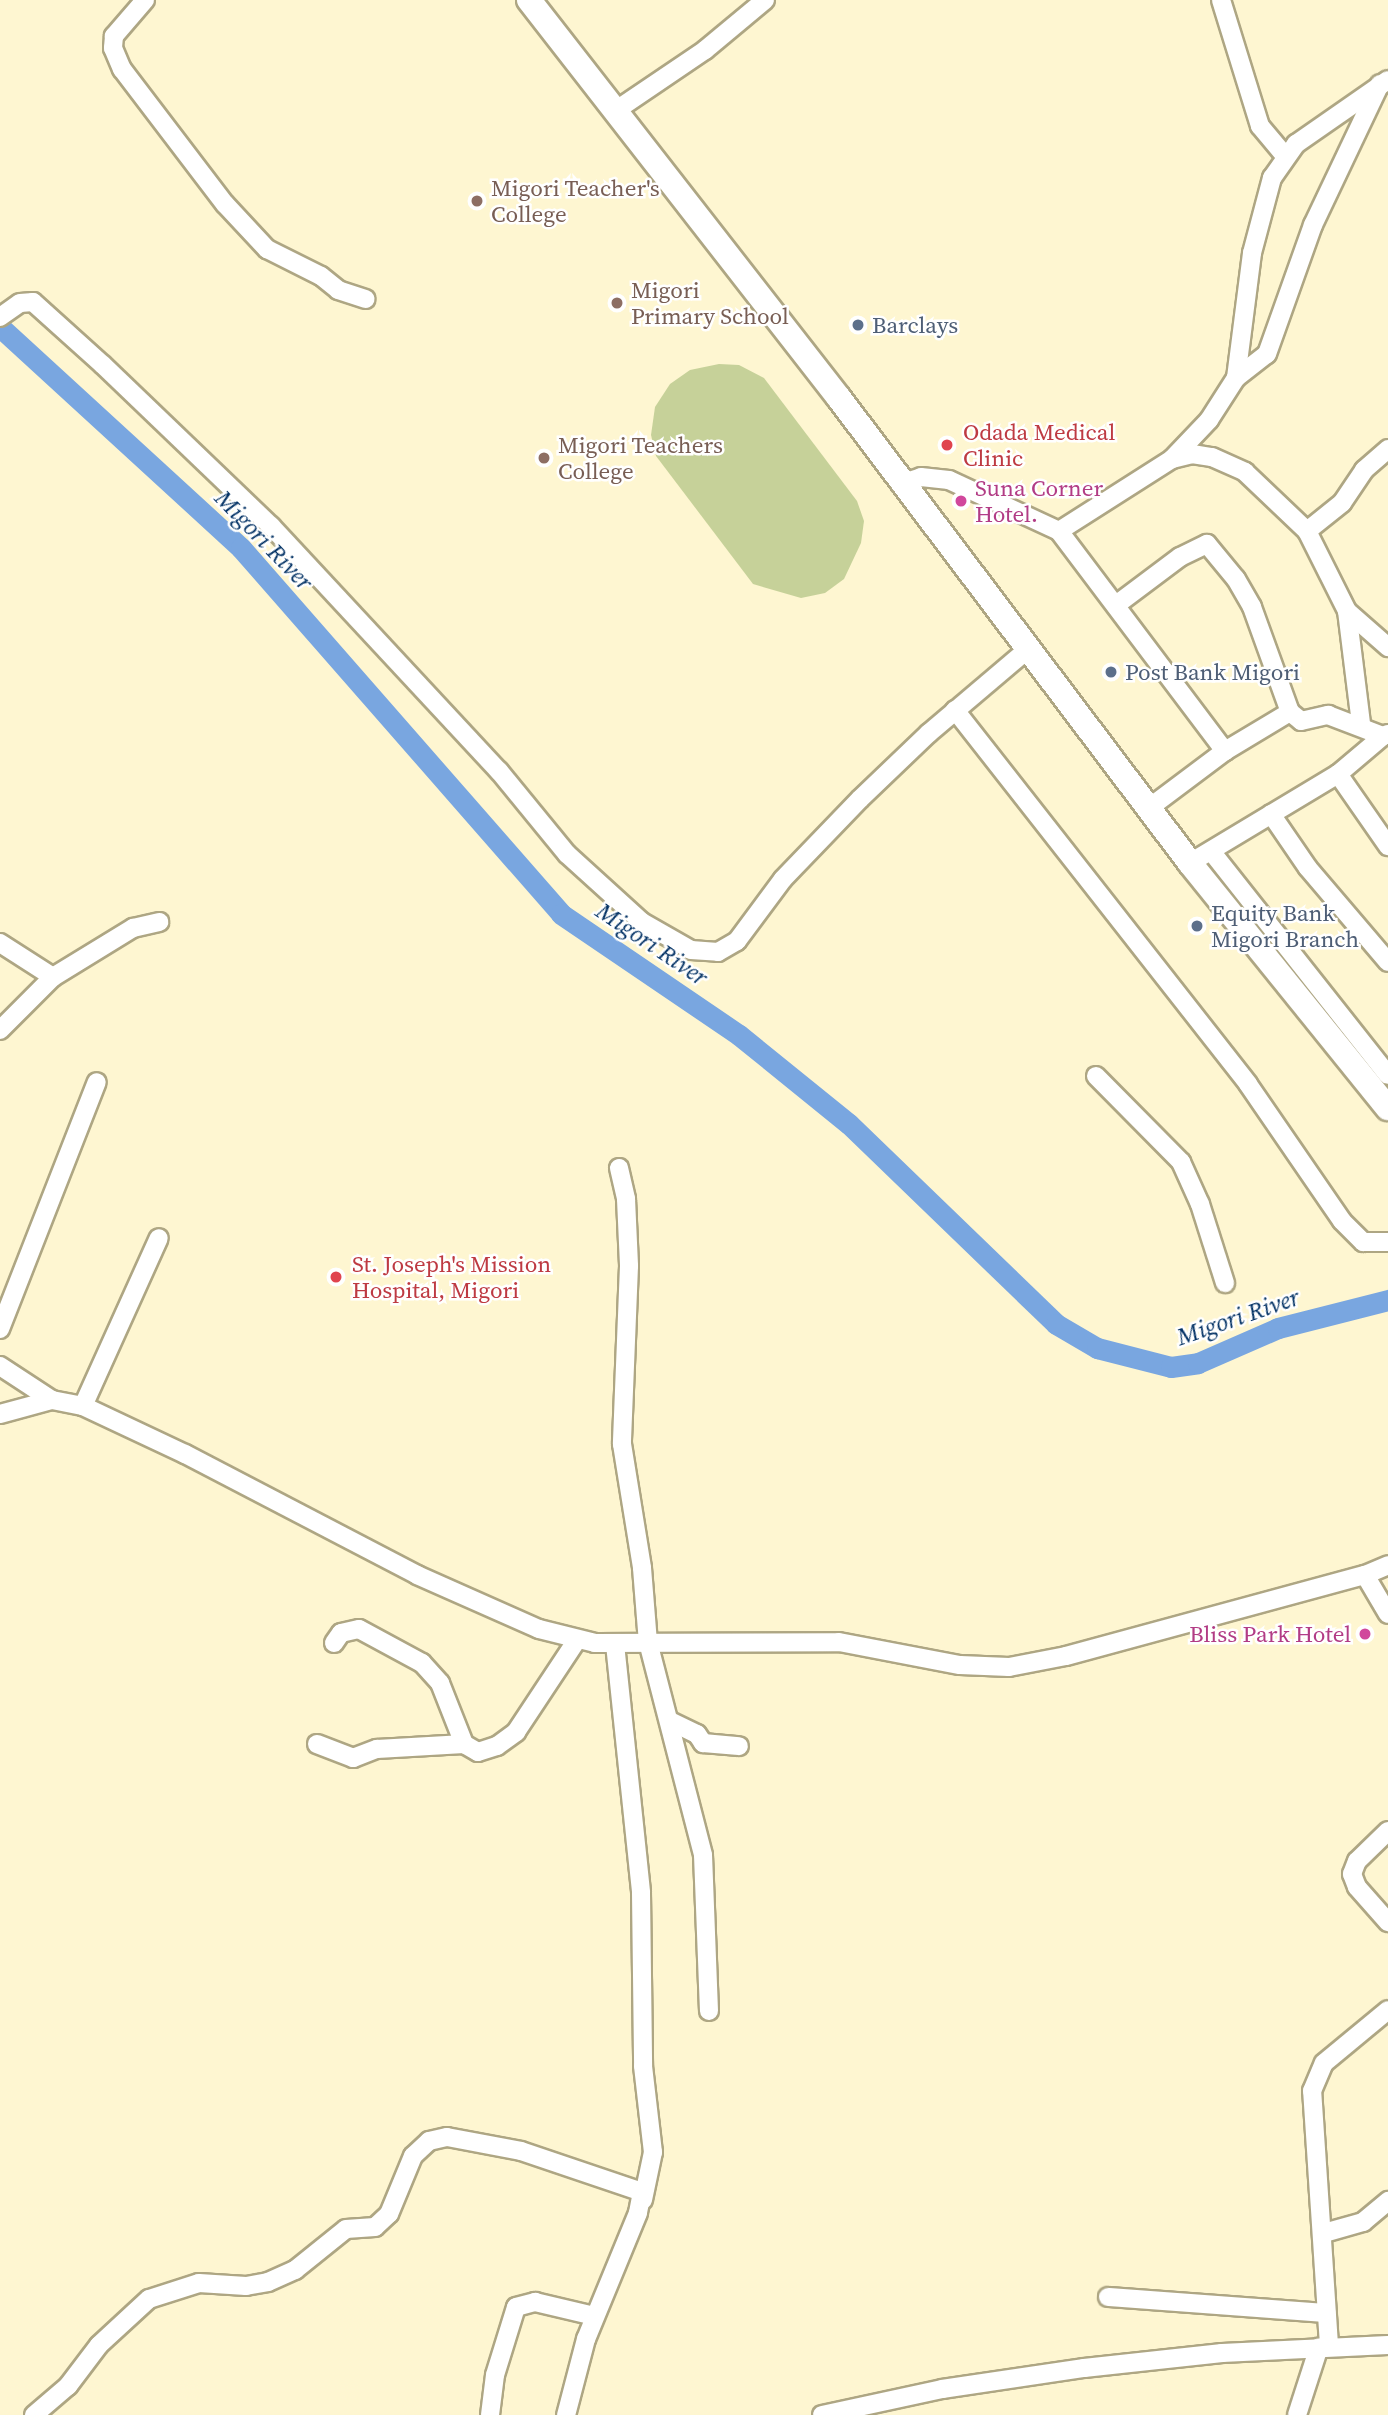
<!DOCTYPE html>
<html>
<head>
<meta charset="utf-8">
<style>
  body { margin:0 }
  #map { position:relative; width:1388px; height:2415px; overflow:hidden; background:#fef6d1; font-family:"Source Serif 4",serif }
  div>[style] { position:absolute }
  .green>* { inset:0; background:#c6d199 }
  .river>* { height:21px; margin:-10.5px; padding:0 10.5px; transform-origin:10.5px; border-radius:10.5px; background:#79a6e0 }
  .roads { filter:drop-shadow(2px 0 #aea683) drop-shadow(-2px 0 #aea683) drop-shadow(0 2px #aea683) drop-shadow(0 -2px #aea683) }
  .minor>* { height:18px; margin:-9px; padding:0 9px; transform-origin:9px; border-radius:9px; background:#fff }
  .highway>* { height:24px; margin:-12px; padding:0 12px; transform-origin:12px; border-radius:12px; background:#fff }
  .dots>* { width:19px; height:19px; translate:-50% -50%; box-sizing:border-box; border:4px solid #fff; border-radius:50% }
  span { translate:-50% -50%; white-space:nowrap; text-align:center; line-height:1.15; -webkit-text-stroke:5px #fff; paint-order:stroke }
  .education-label { font-size:23px; color:#785e54 }
  .left { translate:0 -50%; text-align:left }
  .service-label { font-size:23px; color:#4e5e75 }
  .health-label { font-size:23px; color:#be3a42 }
  .hotel-label { font-size:23px; color:#b23c85 }
  .right { translate:-100% -50%; text-align:right }
  .water-label { font-size:24px; color:#023164; font-style:italic }
</style>
</head>
<body>
<div id="map">
  <div class="green">
    <i style="clip-path:polygon(719px 364px,739px 365px,764px 378px,857px 501px,864px 521px,861px 543px,844px 579px,825px 593px,801px 598px,753px 584px,656px 456px,651px 435px,655px 407px,670px 384px,690px 370px)"></i>
  </div>
  <div class="river">
    <i style="left:0;top:327px;width:327px;rotate:42.5deg"></i>
    <i style="left:241px;top:548px;width:486px;rotate:48.8deg"></i>
    <i style="left:561px;top:914px;width:215px;rotate:34.2deg"></i>
    <i style="left:739px;top:1035px;width:141px;rotate:39deg"></i>
    <i style="left:849px;top:1124px;width:288px;rotate:44deg"></i>
    <i style="left:1056px;top:1324px;width:48px;rotate:30.3deg"></i>
    <i style="left:1097px;top:1348px;width:76px;rotate:14.4deg"></i>
    <i style="left:1171px;top:1367px;width:27px;rotate:-8deg"></i>
    <i style="left:1198px;top:1363px;width:87px;rotate:-23.6deg"></i>
    <i style="left:1278px;top:1328px;width:114px;rotate:-14.3deg"></i>
  </div>
  <div class="roads">
    <div class="minor">
      <i style="left:145px;top:0;width:48px;rotate:130.7deg"></i>
      <i style="left:114px;top:36px;width:12px;rotate:95deg"></i>
      <i style="left:113px;top:48px;width:23px;rotate:67deg"></i>
      <i style="left:122px;top:69px;width:170px;rotate:52.7deg"></i>
      <i style="left:225px;top:204px;width:62px;rotate:47deg"></i>
      <i style="left:267px;top:249px;width:60px;rotate:26.6deg"></i>
      <i style="left:321px;top:276px;width:22px;rotate:39deg"></i>
      <i style="left:338px;top:290px;width:29px;rotate:18deg"></i>
      <i style="left:1221px;top:0;width:132px;rotate:72.8deg"></i>
      <i style="left:1260px;top:126px;width:39px;rotate:50deg"></i>
      <i style="left:615px;top:111px;width:109px;rotate:-34.1deg"></i>
      <i style="left:705px;top:50px;width:78px;rotate:-39.8deg"></i>
      <i style="left:0;top:317px;width:24px;rotate:-35deg"></i>
      <i style="left:20px;top:303px;width:13px;rotate:-4deg"></i>
      <i style="left:33px;top:302px;width:94px;rotate:42deg"></i>
      <i style="left:103px;top:365px;width:233px;rotate:43.8deg"></i>
      <i style="left:271px;top:526px;width:335px;rotate:47.1deg"></i>
      <i style="left:499px;top:771px;width:107px;rotate:50.7deg"></i>
      <i style="left:567px;top:854px;width:101px;rotate:42.2deg"></i>
      <i style="left:642px;top:922px;width:56px;rotate:29.7deg"></i>
      <i style="left:691px;top:950px;width:27px;rotate:4deg"></i>
      <i style="left:718px;top:952px;width:22px;rotate:-30deg"></i>
      <i style="left:737px;top:941px;width:77px;rotate:-53.4deg"></i>
      <i style="left:783px;top:879px;width:111px;rotate:-46.1deg"></i>
      <i style="left:860px;top:799px;width:95px;rotate:-43.7deg"></i>
      <i style="left:929px;top:733px;width:130px;rotate:-40.3deg"></i>
      <i style="left:1236px;top:378px;width:39px;rotate:-38deg"></i>
      <i style="left:1267px;top:354px;width:137px;rotate:-70.4deg"></i>
      <i style="left:1313px;top:225px;width:156px;rotate:-64.6deg"></i>
      <i style="left:1172px;top:459px;width:21px;rotate:-14deg"></i>
      <i style="left:1192px;top:454px;width:20px;rotate:9deg"></i>
      <i style="left:1212px;top:457px;width:36px;rotate:24deg"></i>
      <i style="left:1245px;top:472px;width:86px;rotate:43.6deg"></i>
      <i style="left:1307px;top:531px;width:89px;rotate:63.4deg"></i>
      <i style="left:1347px;top:611px;width:114px;rotate:82.9deg"></i>
      <i style="left:900px;top:484px;width:22px;rotate:-18deg"></i>
      <i style="left:921px;top:477px;width:28px;rotate:6deg"></i>
      <i style="left:949px;top:480px;width:121px;rotate:24.9deg"></i>
      <i style="left:1059px;top:531px;width:134px;rotate:-32.5deg"></i>
      <i style="left:1172px;top:459px;width:54px;rotate:-46.5deg"></i>
      <i style="left:1209px;top:420px;width:50px;rotate:-57.3deg"></i>
      <i style="left:1236px;top:378px;width:126px;rotate:-82.7deg"></i>
      <i style="left:1252px;top:253px;width:78px;rotate:-75.1deg"></i>
      <i style="left:1272px;top:178px;width:42px;rotate:-54.8deg"></i>
      <i style="left:1296px;top:144px;width:112px;rotate:-34.8deg"></i>
      <i style="left:1059px;top:531px;width:276px;rotate:53deg"></i>
      <i style="left:1307px;top:531px;width:45px;rotate:-38.7deg"></i>
      <i style="left:1342px;top:503px;width:40px;rotate:-56deg"></i>
      <i style="left:1364px;top:470px;width:32px;rotate:-41deg"></i>
      <i style="left:1116px;top:605px;width:80px;rotate:-36.9deg"></i>
      <i style="left:1180px;top:557px;width:30px;rotate:-26deg"></i>
      <i style="left:1207px;top:544px;width:45px;rotate:50.4deg"></i>
      <i style="left:1236px;top:579px;width:32px;rotate:60deg"></i>
      <i style="left:1252px;top:607px;width:112px;rotate:70.1deg"></i>
      <i style="left:1347px;top:611px;width:55px;rotate:41.3deg"></i>
      <i style="left:955px;top:710px;width:475px;rotate:51.9deg"></i>
      <i style="left:1248px;top:1084px;width:166px;rotate:55.5deg"></i>
      <i style="left:1342px;top:1221px;width:30px;rotate:45deg"></i>
      <i style="left:1363px;top:1242px;width:25px"></i>
      <i style="left:1383px;top:736px;width:59px;rotate:139.8deg"></i>
      <i style="left:1338px;top:774px;width:88px;rotate:55.2deg"></i>
      <i style="left:1149px;top:808px;width:95px;rotate:-36.9deg"></i>
      <i style="left:1225px;top:751px;width:76px;rotate:-31deg"></i>
      <i style="left:1290px;top:712px;width:14px;rotate:39deg"></i>
      <i style="left:1301px;top:721px;width:28px;rotate:-13deg"></i>
      <i style="left:1328px;top:715px;width:59px;rotate:20.9deg"></i>
      <i style="left:1383px;top:736px;width:5px;rotate:-22deg"></i>
      <i style="left:1271px;top:814px;width:65px;rotate:55.6deg"></i>
      <i style="left:1308px;top:868px;width:123px;rotate:49.6deg"></i>
      <i style="left:1211px;top:851px;width:285px;rotate:51.7deg"></i>
      <i style="left:1200px;top:857px;width:161px;rotate:-31deg"></i>
      <i style="left:0;top:943px;width:63px;rotate:32.7deg"></i>
      <i style="left:0;top:1030px;width:75px;rotate:-45deg"></i>
      <i style="left:53px;top:977px;width:94px;rotate:-31.5deg"></i>
      <i style="left:133px;top:928px;width:27px;rotate:-13deg"></i>
      <i style="left:1096px;top:1076px;width:121px;rotate:45.3deg"></i>
      <i style="left:1181px;top:1162px;width:46px;rotate:65.7deg"></i>
      <i style="left:1200px;top:1204px;width:83px;rotate:72.4deg"></i>
      <i style="left:619px;top:1168px;width:32px;rotate:77deg"></i>
      <i style="left:626px;top:1199px;width:67px;rotate:87.4deg"></i>
      <i style="left:629px;top:1266px;width:178px;rotate:92.3deg"></i>
      <i style="left:622px;top:1444px;width:126px;rotate:80.8deg"></i>
      <i style="left:642px;top:1568px;width:74px;rotate:85.4deg"></i>
      <i style="left:648px;top:1642px;width:220px;rotate:75.5deg"></i>
      <i style="left:703px;top:1855px;width:156px;rotate:87.8deg"></i>
      <i style="left:0;top:1329px;width:265px;rotate:-68.6deg"></i>
      <i style="left:0;top:1366px;width:62px;rotate:33.2deg"></i>
      <i style="left:83px;top:1406px;width:184px;rotate:-65.7deg"></i>
      <i style="left:0;top:1414px;width:54px;rotate:-15.1deg"></i>
      <i style="left:52px;top:1400px;width:32px;rotate:11deg"></i>
      <i style="left:83px;top:1406px;width:113px;rotate:25.2deg"></i>
      <i style="left:185px;top:1454px;width:262px;rotate:27.5deg"></i>
      <i style="left:417px;top:1575px;width:133px;rotate:23.9deg"></i>
      <i style="left:539px;top:1629px;width:58px;rotate:14deg"></i>
      <i style="left:595px;top:1643px;width:244px;rotate:-0.2deg"></i>
      <i style="left:839px;top:1642px;width:123px;rotate:10.8deg"></i>
      <i style="left:960px;top:1665px;width:49px;rotate:2.3deg"></i>
      <i style="left:1009px;top:1667px;width:58px;rotate:-10.9deg"></i>
      <i style="left:1066px;top:1656px;width:310px;rotate:-15.2deg"></i>
      <i style="left:1365px;top:1575px;width:25px;rotate:-23deg"></i>
      <i style="left:1365px;top:1575px;width:45px;rotate:59.5deg"></i>
      <i style="left:334px;top:1643px;width:12px;rotate:-55deg"></i>
      <i style="left:341px;top:1633px;width:18px;rotate:-13deg"></i>
      <i style="left:359px;top:1629px;width:72px;rotate:28.4deg"></i>
      <i style="left:422px;top:1663px;width:27px;rotate:48deg"></i>
      <i style="left:440px;top:1683px;width:66px;rotate:68.5deg"></i>
      <i style="left:464px;top:1744px;width:16px;rotate:30deg"></i>
      <i style="left:478px;top:1752px;width:20px;rotate:-18deg"></i>
      <i style="left:497px;top:1746px;width:24px;rotate:-36deg"></i>
      <i style="left:516px;top:1732px;width:110px;rotate:-56.5deg"></i>
      <i style="left:615px;top:1644px;width:250px;rotate:84deg"></i>
      <i style="left:641px;top:1893px;width:173px;rotate:89.3deg"></i>
      <i style="left:643px;top:2066px;width:87px;rotate:83.4deg"></i>
      <i style="left:653px;top:2152px;width:49px;rotate:101.8deg"></i>
      <i style="left:670px;top:1721px;width:30px;rotate:26deg"></i>
      <i style="left:697px;top:1734px;width:11px;rotate:56deg"></i>
      <i style="left:703px;top:1743px;width:36px;rotate:5deg"></i>
      <i style="left:317px;top:1744px;width:39px;rotate:21deg"></i>
      <i style="left:353px;top:1758px;width:26px;rotate:-21deg"></i>
      <i style="left:377px;top:1749px;width:87px;rotate:-3.3deg"></i>
      <i style="left:1388px;top:1831px;width:43px;rotate:135.9deg"></i>
      <i style="left:1357px;top:1861px;width:14px;rotate:111deg"></i>
      <i style="left:1352px;top:1874px;width:14px;rotate:69deg"></i>
      <i style="left:1357px;top:1887px;width:47px;rotate:48.5deg"></i>
      <i style="left:1324px;top:2233px;width:41px;rotate:-15.8deg"></i>
      <i style="left:1363px;top:2222px;width:33px;rotate:-40deg"></i>
      <i style="left:1108px;top:2297px;width:219px;rotate:4.2deg"></i>
      <i style="left:1329px;top:2345px;width:255px;rotate:-93.8deg"></i>
      <i style="left:1312px;top:2091px;width:30px;rotate:-67deg"></i>
      <i style="left:1324px;top:2063px;width:83px;rotate:-39.6deg"></i>
      <i style="left:34px;top:2415px;width:45px;rotate:-40.5deg"></i>
      <i style="left:68px;top:2386px;width:51px;rotate:-52.9deg"></i>
      <i style="left:99px;top:2345px;width:68px;rotate:-42.6deg"></i>
      <i style="left:149px;top:2299px;width:52px;rotate:-17.7deg"></i>
      <i style="left:199px;top:2283px;width:47px;rotate:3.7deg"></i>
      <i style="left:246px;top:2286px;width:22px;rotate:-10deg"></i>
      <i style="left:268px;top:2282px;width:30px;rotate:-24deg"></i>
      <i style="left:295px;top:2270px;width:65px;rotate:-38.8deg"></i>
      <i style="left:346px;top:2229px;width:29px;rotate:-4deg"></i>
      <i style="left:375px;top:2227px;width:19px;rotate:-43deg"></i>
      <i style="left:389px;top:2214px;width:63px;rotate:-67.5deg"></i>
      <i style="left:413px;top:2156px;width:22px;rotate:-43deg"></i>
      <i style="left:429px;top:2141px;width:18px;rotate:-13deg"></i>
      <i style="left:447px;top:2137px;width:75px;rotate:10.7deg"></i>
      <i style="left:521px;top:2151px;width:128px;rotate:18.7deg"></i>
      <i style="left:642px;top:2192px;width:21px;rotate:101deg"></i>
      <i style="left:638px;top:2213px;width:136px;rotate:112.4deg"></i>
      <i style="left:586px;top:2339px;width:79px;rotate:104.7deg"></i>
      <i style="left:490px;top:2415px;width:40px;rotate:-82.9deg"></i>
      <i style="left:495px;top:2375px;width:71px;rotate:-72.8deg"></i>
      <i style="left:516px;top:2307px;width:20px;rotate:-15deg"></i>
      <i style="left:535px;top:2302px;width:61px;rotate:13.3deg"></i>
      <i style="left:822px;top:2415px;width:123px;rotate:-12.2deg"></i>
      <i style="left:942px;top:2389px;width:144px;rotate:-8.4deg"></i>
      <i style="left:1084px;top:2368px;width:139px;rotate:-6.2deg"></i>
      <i style="left:1222px;top:2353px;width:166px;rotate:-2.8deg"></i>
      <i style="left:1297px;top:2415px;width:71px;rotate:-72.1deg"></i>
    </div>
    <div class="highway">
      <i style="left:529px;top:0;width:504px;rotate:52.09deg"></i>
      <i style="left:839px;top:398px;width:583px;rotate:52.95deg"></i>
      <i style="left:1190px;top:863px;width:315px;rotate:51.1deg"></i>
    </div>
  </div>
  <div class="dots">
    <i style="left:477px;top:201px;background:#8d6e63"></i>
    <i style="left:617px;top:303px;background:#8d6e63"></i>
    <i style="left:858px;top:325px;background:#5c6f8a"></i>
    <i style="left:947px;top:445px;background:#e0444e"></i>
    <i style="left:544px;top:458px;background:#8d6e63"></i>
    <i style="left:961px;top:501px;background:#d1479c"></i>
    <i style="left:1111px;top:672px;background:#5c6f8a"></i>
    <i style="left:1197px;top:926px;background:#5c6f8a"></i>
    <i style="left:336px;top:1277px;background:#e0444e"></i>
    <i style="left:1365px;top:1634px;background:#d1479c"></i>
  </div>
  <div class="education-label">
    <span class="left" style="left:491px;top:201px">Migori Teacher's<br>College</span>
    <span class="left" style="left:631px;top:303px">Migori<br>Primary School</span>
    <span class="left" style="left:558px;top:458px">Migori Teachers<br>College</span>
  </div>
  <div class="service-label">
    <span class="left" style="left:872px;top:325px">Barclays</span>
    <span class="left" style="left:1125px;top:672px">Post Bank Migori</span>
    <span class="left" style="left:1211px;top:926px">Equity Bank<br>Migori Branch</span>
  </div>
  <div class="health-label">
    <span class="left" style="left:963px;top:445px">Odada Medical<br>Clinic</span>
    <span class="left" style="left:352px;top:1277px">St. Joseph's Mission<br>Hospital, Migori</span>
  </div>
  <div class="hotel-label">
    <span class="left" style="left:975px;top:501px">Suna Corner<br>Hotel.</span>
    <span class="right" style="left:1351px;top:1634px">Bliss Park Hotel</span>
  </div>
  <div class="water-label">
    <span style="left:264px;top:540px;rotate:46deg">Migori River</span>
    <span style="left:652px;top:944px;rotate:34deg">Migori River</span>
    <span style="left:1238px;top:1317px;rotate:-19deg">Migori River</span>
  </div>
</div>
</body>
</html>
